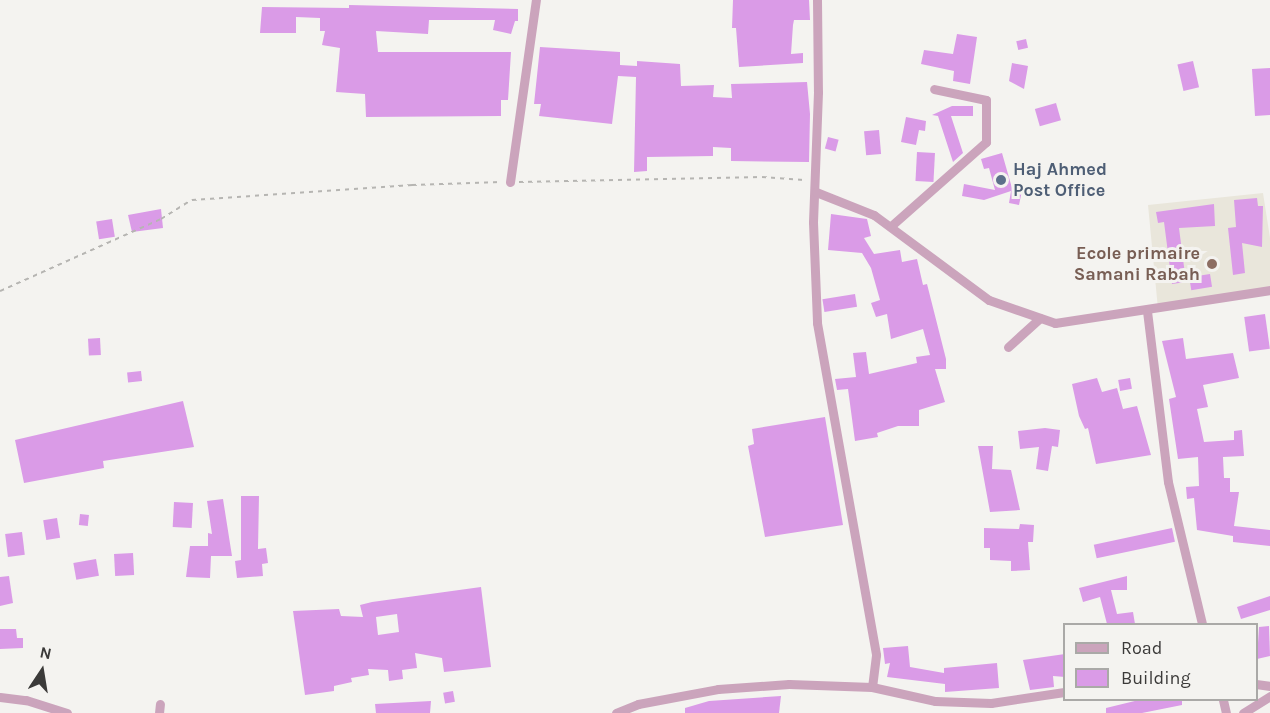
<!DOCTYPE html>
<html>
<head>
<meta charset="utf-8">
<style>
  body { margin:0 }
  #map { position:relative; width:1270px; height:713px; overflow:hidden; background:#f4f3f0; font-family:Karla,sans-serif }
  div>[style] { position:absolute }
  .built>* { inset:0; background:#e9e6db }
  .building>* { inset:0; background:#da9be7; transform-origin:0 0 }
  .path>* { height:2px; margin-top:-1px; transform-origin:0; background:repeating-linear-gradient(90deg,#b6b5b2 0 4.5px,transparent 0 9px) }
  .street>* { height:9px; margin:-4.5px; padding:0 4.5px; transform-origin:4.5px; border-radius:4.5px; background:#cba4bc }
  .dots>* { width:16px; height:16px; translate:-50% -50%; box-sizing:border-box; border:3px solid #f4f3f0; border-radius:50% }
  span { translate:-50% -50%; white-space:nowrap; text-align:center; line-height:1.15; -webkit-text-stroke:6px #f4f3f0; paint-order:stroke }
  .service-label { font-size:18px; color:#4e5e75; font-weight:700 }
  .left { translate:0 -50%; text-align:left }
  .education-label { font-size:18px; color:#785e54; font-weight:700 }
  .right { translate:-100% -50%; text-align:right }
  .legend { position:absolute; left:1063px; top:623px; width:195px; height:78px; box-sizing:border-box; background:#f4f3f0; border:2px solid #aaa9a7; margin:0; padding:8px 10px; list-style:none; font-size:18px; color:#3b3a39 }
  .legend li { display:flex; align-items:center; gap:12px; height:30px }
  .legend b { width:30px; border:2px solid #aaa9a7 }
  .north { position:absolute; left:12px; top:641px; width:60px; height:60px; -webkit-text-stroke:4px #f4f3f0; paint-order:stroke; rotate:12deg; font-size:16px; font-weight:700; line-height:24px; text-align:center; color:#3b3a39 }
  .north::after { content:''; display:block; margin:auto; width:21px; height:27px; background:#3b3a39; clip-path:polygon(50% 0,100% 100%,50% 72%,0 100%) }
</style>
</head>
<body>
<div id="map">
  <div class="built">
    <i style="clip-path:polygon(1263px 193px,1270px 238px,1270px 290px,1158px 309px,1148px 205px)"></i>
  </div>
  <div class="building">
    <i style="clip-path:polygon(733px 0,809px 0,810px 20px,794px 20px,793px 25px,791px 54px,803px 53px,803px 63px,739px 67px,736px 28px,732px 28px)"></i>
    <i style="clip-path:polygon(349px 5px,518px 9px,518px 21px,515px 21px,511px 34px,493px 30px,495px 20px,429px 20px,428px 34px,376px 31px,378px 52px,511px 52px,508px 100px,501px 100px,501px 116px,366px 117px,365px 94px,336px 92px,340px 48px,322px 45px,325px 31px,320px 31px,320px 18px,296px 17px,296px 33px,260px 33px,262px 7px,349px 8px)"></i>
    <i style="clip-path:polygon(957px 34px,977px 37px,970px 84px,953px 81px,954px 71px,921px 64px,924px 50px,953px 54px)"></i>
    <i style="left:1026px;top:39px;width:9px;height:10px;rotate:77deg"></i>
    <i style="clip-path:polygon(540px 47px,620px 52px,620px 65px,637px 66px,637px 61px,680px 64px,681px 86px,714px 85px,713px 97px,732px 98px,731px 84px,807px 82px,810px 114px,809px 162px,731px 161px,731px 148px,713px 147px,713px 156px,647px 157px,647px 171px,634px 172px,636px 77px,618px 76px,612px 124px,539px 116px,541px 104px,534px 104px)"></i>
    <i style="left:1193px;top:61px;width:27px;height:16px;rotate:77deg"></i>
    <i style="clip-path:polygon(1012px 63px,1028px 66px,1024px 89px,1009px 81px)"></i>
    <i style="clip-path:polygon(1270px 68px,1270px 115px,1255px 116px,1252px 69px)"></i>
    <i style="left:1056px;top:103px;width:18px;height:22px;rotate:74deg"></i>
    <i style="clip-path:polygon(952px 106px,973px 106px,973px 116px,951px 116px,963px 153px,953px 162px,938px 116px,932px 115px)"></i>
    <i style="clip-path:polygon(906px 117px,926px 121px,925px 131px,919px 130px,916px 145px,901px 142px)"></i>
    <i style="left:879px;top:130px;width:24px;height:15px;rotate:85deg"></i>
    <i style="left:828px;top:137px;width:11px;height:12px;rotate:15deg"></i>
    <i style="left:917px;top:152px;width:18px;height:29px;rotate:3deg"></i>
    <i style="clip-path:polygon(1002px 153px,1012px 188px,1012px 185px,1023px 186px,1019px 205px,1009px 203px,1011px 191px,984px 200px,962px 196px,964px 184px,995px 190px,989px 168px,984px 169px,981px 159px)"></i>
    <i style="clip-path:polygon(1257px 198px,1258px 206px,1263px 206px,1262px 247px,1242px 243px,1245px 273px,1233px 275px,1228px 228px,1236px 227px,1234px 200px)"></i>
    <i style="clip-path:polygon(1214px 204px,1215px 226px,1179px 228px,1186px 282px,1172px 284px,1164px 222px,1158px 223px,1156px 212px)"></i>
    <i style="clip-path:polygon(161px 209px,163px 228px,132px 232px,128px 215px)"></i>
    <i style="clip-path:polygon(831px 214px,867px 219px,871px 236px,864px 238px,874px 254px,900px 250px,902px 262px,917px 259px,923px 285px,927px 284px,946px 359px,946px 369px,935px 369px,945px 402px,919px 410px,919px 426px,898px 426px,877px 433px,878px 437px,855px 441px,848px 389px,837px 390px,835px 379px,856px 377px,853px 353px,866px 352px,869px 374px,917px 363px,916px 357px,930px 355px,923px 329px,891px 339px,887px 314px,876px 317px,871px 303px,880px 300px,871px 268px,862px 253px,828px 250px)"></i>
    <i style="left:112px;top:219px;width:18px;height:16px;rotate:81deg"></i>
    <i style="left:1210px;top:274px;width:13px;height:21px;rotate:81deg"></i>
    <i style="left:855px;top:294px;width:13px;height:33px;rotate:81deg"></i>
    <i style="left:1265px;top:314px;width:35px;height:21px;rotate:82deg"></i>
    <i style="left:100px;top:338px;width:17px;height:12px;rotate:87deg"></i>
    <i style="clip-path:polygon(1183px 338px,1186px 359px,1233px 353px,1239px 378px,1203px 385px,1208px 407px,1197px 409px,1204px 442px,1234px 440px,1234px 431px,1242px 430px,1244px 456px,1223px 457px,1224px 478px,1230px 478px,1230px 492px,1239px 492px,1234px 526px,1270px 530px,1270px 546px,1233px 542px,1233px 536px,1197px 530px,1194px 498px,1187px 499px,1186px 487px,1199px 486px,1198px 457px,1178px 459px,1169px 399px,1176px 397px,1162px 341px)"></i>
    <i style="left:141px;top:371px;width:10px;height:14px;rotate:84deg"></i>
    <i style="clip-path:polygon(1097px 378px,1102px 392px,1117px 388px,1123px 409px,1137px 406px,1151px 455px,1096px 464px,1088px 428px,1085px 429px,1079px 416px,1072px 384px)"></i>
    <i style="left:1130px;top:378px;width:11px;height:12px;rotate:80deg"></i>
    <i style="clip-path:polygon(183px 401px,194px 447px,103px 461px,104px 468px,24px 483px,15px 440px)"></i>
    <i style="clip-path:polygon(825px 417px,843px 525px,765px 537px,748px 446px,754px 444px,752px 429px)"></i>
    <i style="clip-path:polygon(1045px 428px,1060px 430px,1058px 447px,1052px 446px,1048px 471px,1036px 469px,1039px 447px,1020px 449px,1018px 431px)"></i>
    <i style="clip-path:polygon(978px 446px,993px 446px,992px 469px,1011px 470px,1020px 510px,990px 512px)"></i>
    <i style="clip-path:polygon(241px 496px,259px 496px,258px 549px,266px 548px,268px 563px,262px 564px,263px 576px,237px 578px,235px 561px,241px 560px)"></i>
    <i style="clip-path:polygon(223px 499px,232px 556px,211px 556px,210px 578px,186px 577px,190px 546px,208px 546px,208px 533px,212px 534px,207px 501px)"></i>
    <i style="left:174px;top:502px;width:19px;height:25px;rotate:3deg"></i>
    <i style="left:80px;top:514px;width:9px;height:11px;rotate:6deg"></i>
    <i style="left:57px;top:518px;width:20px;height:14px;rotate:81deg"></i>
    <i style="clip-path:polygon(1020px 524px,1034px 525px,1033px 542px,1028px 542px,1030px 570px,1011px 571px,1011px 561px,990px 560px,990px 548px,984px 548px,984px 528px,1019px 529px)"></i>
    <i style="left:1172px;top:528px;width:14px;height:80px;rotate:78deg"></i>
    <i style="left:22px;top:532px;width:23px;height:17px;rotate:83deg"></i>
    <i style="left:133px;top:553px;width:22px;height:19px;rotate:87deg"></i>
    <i style="left:96px;top:559px;width:17px;height:23px;rotate:80deg"></i>
    <i style="clip-path:polygon(9px 576px,13px 603px,0 606px,0 577px)"></i>
    <i style="clip-path:polygon(1127px 576px,1127px 590px,1111px 590px,1117px 614px,1133px 612px,1135px 624px,1107px 624px,1100px 597px,1083px 602px,1079px 588px)"></i>
    <i style="clip-path:polygon(evenodd,481px 587px,491px 667px,444px 672px,442px 658px,415px 653px,417px 668px,402px 670px,403px 679px,389px 681px,388px 670px,368px 669px,369px 675px,351px 678px,352px 682px,334px 686px,334px 691px,305px 695px,293px 611px,339px 609px,341px 616px,363px 617px,360px 605px,372px 602px,481px 587px,397px 614px,399px 632px,378px 635px,376px 617px,397px 614px)"></i>
    <i style="clip-path:polygon(1270px 596px,1270px 610px,1241px 619px,1237px 607px)"></i>
    <i style="clip-path:polygon(1269px 626px,1270px 656px,1257px 659px,1259px 627px)"></i>
    <i style="clip-path:polygon(0 629px,16px 629px,17px 638px,23px 638px,23px 648px,0 649px)"></i>
    <i style="clip-path:polygon(908px 646px,910px 667px,944px 673px,944px 668px,997px 663px,999px 688px,945px 692px,945px 684px,887px 677px,890px 663px,885px 664px,883px 648px)"></i>
    <i style="clip-path:polygon(1065px 654px,1065px 677px,1053px 676px,1054px 687px,1030px 690px,1023px 660px)"></i>
    <i style="left:453px;top:691px;width:11px;height:10px;rotate:80deg"></i>
    <i style="clip-path:polygon(781px 696px,779px 713px,685px 713px,685px 708px,709px 701px)"></i>
    <i style="clip-path:polygon(1143px 699px,1182px 699px,1182px 705px,1142px 713px,1106px 713px,1106px 708px)"></i>
    <i style="clip-path:polygon(431px 701px,430px 713px,376px 713px,375px 704px)"></i>
  </div>
  <div class="path">
    <i style="left:519px;top:182px;width:243px;rotate:-1.2deg"></i>
    <i style="left:762px;top:177px;width:42px;rotate:4.1deg"></i>
    <i style="left:0;top:291px;width:176px;rotate:-24.1deg"></i>
    <i style="left:161px;top:219px;width:36px;rotate:-32deg"></i>
    <i style="left:192px;top:200px;width:221px;rotate:-3.9deg"></i>
    <i style="left:412px;top:185px;width:89px;rotate:-1.9deg"></i>
  </div>
  <div class="street">
    <i style="left:817px;top:0;width:92px;rotate:89.4deg"></i>
    <i style="left:818px;top:92px;width:130px;rotate:92.2deg"></i>
    <i style="left:813px;top:222px;width:101px;rotate:87.7deg"></i>
    <i style="left:817px;top:323px;width:337px;rotate:79.9deg"></i>
    <i style="left:876px;top:655px;width:32px;rotate:97deg"></i>
    <i style="left:510px;top:182px;width:184px;rotate:-81.9deg"></i>
    <i style="left:816px;top:192px;width:62px;rotate:21.6deg"></i>
    <i style="left:874px;top:215px;width:143px;rotate:36.5deg"></i>
    <i style="left:989px;top:300px;width:70px;rotate:19.2deg"></i>
    <i style="left:1055px;top:323px;width:218px;rotate:-8.7deg"></i>
    <i style="left:891px;top:226px;width:127px;rotate:-41.5deg"></i>
    <i style="left:986px;top:142px;width:42px;rotate:-90deg"></i>
    <i style="left:986px;top:100px;width:53px;rotate:-168.1deg"></i>
    <i style="left:1147px;top:311px;width:172px;rotate:83deg"></i>
    <i style="left:1168px;top:482px;width:146px;rotate:76.5deg"></i>
    <i style="left:1008px;top:347px;width:43px;rotate:-42.2deg"></i>
    <i style="left:1256px;top:684px;width:14px;rotate:8deg"></i>
    <i style="left:0;top:697px;width:26px;rotate:7deg"></i>
    <i style="left:26px;top:700px;width:43px;rotate:17.6deg"></i>
    <i style="left:1223px;top:700px;width:13px;rotate:77deg"></i>
    <i style="left:159px;top:713px;width:9px;rotate:-84deg"></i>
    <i style="left:616px;top:713px;width:24px;rotate:-22deg"></i>
    <i style="left:638px;top:704px;width:81px;rotate:-10.6deg"></i>
    <i style="left:718px;top:689px;width:71px;rotate:-4deg"></i>
    <i style="left:789px;top:684px;width:83px;rotate:2.1deg"></i>
    <i style="left:872px;top:687px;width:65px;rotate:12.5deg"></i>
    <i style="left:935px;top:701px;width:56px;rotate:2deg"></i>
    <i style="left:991px;top:703px;width:74px;rotate:-8.6deg"></i>
    <i style="left:1243px;top:713px;width:32px;rotate:-32deg"></i>
  </div>
  <div class="dots">
    <i style="left:1001px;top:180px;background:#5c6f8a"></i>
    <i style="left:1212px;top:264px;background:#8d6e63"></i>
  </div>
  <div class="service-label">
    <span class="left" style="left:1013px;top:180px">Haj Ahmed<br>Post Office</span>
  </div>
  <div class="education-label">
    <span class="right" style="left:1200px;top:264px">Ecole primaire<br>Samani Rabah</span>
  </div>
  <ul class="legend">
  <li><b style="height:8px;background:#cba4bc"></b>Road</li>
  <li><b style="height:16px;background:#da9be7"></b>Building</li>
  </ul>
  <div class="north">N</div>
</div>
</body>
</html>
